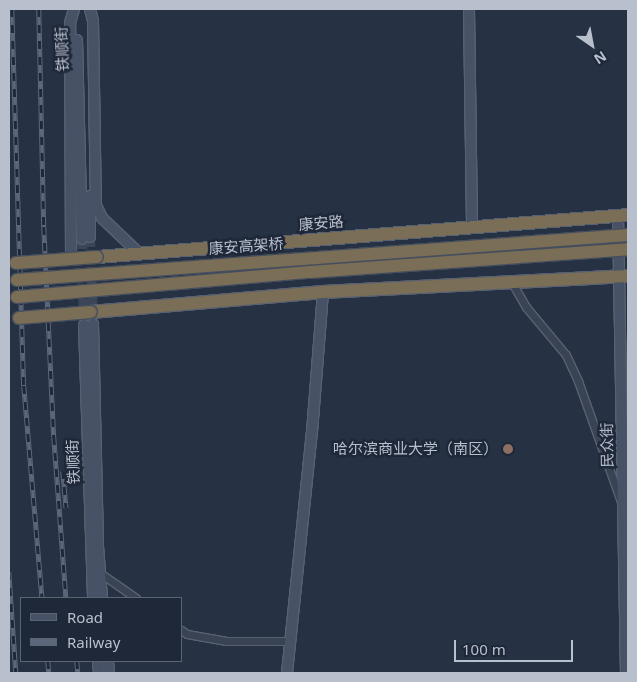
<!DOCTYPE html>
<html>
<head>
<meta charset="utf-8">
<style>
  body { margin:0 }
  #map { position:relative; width:637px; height:682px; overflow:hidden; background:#263144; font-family:"Noto Sans","Noto Sans SC",sans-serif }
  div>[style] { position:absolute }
  .secondary-tunnel>* { height:10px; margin-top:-5px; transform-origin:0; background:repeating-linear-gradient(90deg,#3c4659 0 10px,transparent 0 15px) }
  .roads { filter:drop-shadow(1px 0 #596171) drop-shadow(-1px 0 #596171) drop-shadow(0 1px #596171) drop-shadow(0 -1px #596171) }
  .street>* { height:7px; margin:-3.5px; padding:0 3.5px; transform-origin:3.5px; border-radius:3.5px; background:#3a4354 }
  .secondary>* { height:10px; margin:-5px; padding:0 5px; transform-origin:5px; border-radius:5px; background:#485267 }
  .highway>* { height:12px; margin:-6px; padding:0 6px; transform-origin:6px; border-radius:6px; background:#7a6e57 }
  .rail>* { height:4.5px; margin-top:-2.25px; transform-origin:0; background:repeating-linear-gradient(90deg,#1f2839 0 8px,#5c677b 0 16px); box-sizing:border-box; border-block:1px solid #5c677b }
  .bridges { filter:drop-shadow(1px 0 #454e5e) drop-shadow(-1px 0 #454e5e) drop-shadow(0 1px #454e5e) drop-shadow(0 -1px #454e5e) }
  .highway-bridge>* { height:12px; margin:-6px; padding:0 6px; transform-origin:6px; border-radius:6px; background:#7a6e57 }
  .dots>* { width:14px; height:14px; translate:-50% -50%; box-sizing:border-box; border:2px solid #1f2839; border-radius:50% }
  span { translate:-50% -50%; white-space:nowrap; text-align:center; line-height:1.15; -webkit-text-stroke:5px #1f2839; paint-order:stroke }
  .street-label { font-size:15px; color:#b8bfcd }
  .poi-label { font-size:15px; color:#b8bfcd }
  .right { translate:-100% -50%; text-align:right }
  .frame { position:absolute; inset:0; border:10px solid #b8bfcd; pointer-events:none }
  .legend { position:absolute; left:20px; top:597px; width:162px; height:65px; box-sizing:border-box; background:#1f2839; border:1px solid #5c6474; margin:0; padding:6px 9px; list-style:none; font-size:15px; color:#b8bfcd }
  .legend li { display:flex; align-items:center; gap:10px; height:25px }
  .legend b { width:25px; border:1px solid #5c6474 }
  .north { position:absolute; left:567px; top:20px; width:50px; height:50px; -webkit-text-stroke:4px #1f2839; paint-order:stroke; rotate:147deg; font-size:14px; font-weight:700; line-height:20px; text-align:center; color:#b8bfcd }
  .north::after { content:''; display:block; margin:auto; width:18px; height:22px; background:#b8bfcd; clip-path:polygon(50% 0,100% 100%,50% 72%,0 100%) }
  .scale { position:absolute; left:454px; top:640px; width:119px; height:22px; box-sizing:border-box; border:2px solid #b8bfcd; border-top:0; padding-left:6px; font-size:15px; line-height:18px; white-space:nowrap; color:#b8bfcd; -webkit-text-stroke:4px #1f2839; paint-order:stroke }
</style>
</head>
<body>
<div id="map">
  <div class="secondary-tunnel">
    <i style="left:90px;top:237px;width:87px;rotate:88deg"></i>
    <i style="left:82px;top:239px;width:86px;rotate:88.7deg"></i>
  </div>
  <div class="roads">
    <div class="street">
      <i style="left:511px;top:281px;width:30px;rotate:60deg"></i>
      <i style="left:526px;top:307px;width:62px;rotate:50.2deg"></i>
      <i style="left:566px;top:355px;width:29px;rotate:65deg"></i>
      <i style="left:578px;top:381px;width:128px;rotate:70.4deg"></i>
      <i style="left:100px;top:573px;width:44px;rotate:34.8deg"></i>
      <i style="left:181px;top:630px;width:7px;rotate:34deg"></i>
      <i style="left:187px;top:634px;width:40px;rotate:10deg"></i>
      <i style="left:226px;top:641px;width:65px"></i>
    </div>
    <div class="secondary">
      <i style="left:90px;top:9px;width:12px;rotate:76deg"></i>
      <i style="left:93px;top:21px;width:184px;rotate:89.1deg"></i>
      <i style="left:96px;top:205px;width:14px;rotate:65deg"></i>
      <i style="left:102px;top:218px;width:52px;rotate:43.5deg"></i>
      <i style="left:469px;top:9px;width:218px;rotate:89.2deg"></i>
      <i style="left:77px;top:40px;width:199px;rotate:88.6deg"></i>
      <i style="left:90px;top:196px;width:41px;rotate:90deg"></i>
      <i style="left:618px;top:216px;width:457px;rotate:89deg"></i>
      <i style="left:71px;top:258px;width:235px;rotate:-90.2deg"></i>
      <i style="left:70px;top:23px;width:15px;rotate:-74deg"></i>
      <i style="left:93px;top:324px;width:222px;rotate:88.7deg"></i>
      <i style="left:98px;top:546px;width:52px;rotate:85.6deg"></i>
      <i style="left:84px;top:325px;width:273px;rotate:88.1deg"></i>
      <i style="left:98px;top:661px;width:12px;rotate:85deg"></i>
      <i style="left:108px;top:661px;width:12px;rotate:85deg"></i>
      <i style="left:287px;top:673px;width:242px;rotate:-84.1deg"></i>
      <i style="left:312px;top:432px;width:140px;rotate:-85.5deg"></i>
    </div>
    <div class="highway">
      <i style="left:97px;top:257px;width:533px;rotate:-4.52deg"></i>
      <i style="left:91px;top:312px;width:233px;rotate:-4.9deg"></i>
      <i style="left:323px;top:292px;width:305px;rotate:-3deg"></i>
    </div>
  </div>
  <div class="rail">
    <i style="left:12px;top:9px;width:377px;rotate:88.2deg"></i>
    <i style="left:24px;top:386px;width:213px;rotate:85.1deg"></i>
    <i style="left:39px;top:9px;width:218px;rotate:88.7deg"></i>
    <i style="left:44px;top:227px;width:210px;rotate:87.3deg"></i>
    <i style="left:54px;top:437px;width:161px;rotate:85.7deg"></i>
    <i style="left:63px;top:471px;width:37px;rotate:85deg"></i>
    <i style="left:9px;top:572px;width:101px;rotate:86deg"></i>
    <i style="left:48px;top:661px;width:12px;rotate:85deg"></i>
    <i style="left:77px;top:661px;width:12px;rotate:85deg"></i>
  </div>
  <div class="bridges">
    <div class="highway-bridge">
      <i style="left:16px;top:263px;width:81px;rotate:-4.2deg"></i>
      <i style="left:17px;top:280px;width:613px;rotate:-4.21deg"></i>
      <i style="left:17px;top:297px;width:294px;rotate:-4.9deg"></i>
      <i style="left:310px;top:272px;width:319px;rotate:-4.1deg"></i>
      <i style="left:19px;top:318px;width:72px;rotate:-4.8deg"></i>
    </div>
  </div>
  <div class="dots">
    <i style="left:508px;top:449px;background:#8d6e63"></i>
  </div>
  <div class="street-label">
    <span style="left:62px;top:49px;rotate:-92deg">铁顺街</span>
    <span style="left:321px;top:223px;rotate:-5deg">康安路</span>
    <span style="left:246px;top:246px;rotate:-4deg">康安高架桥</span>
    <span style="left:607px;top:445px;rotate:-91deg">民众街</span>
    <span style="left:73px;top:462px;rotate:-92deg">铁顺街</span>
  </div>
  <div class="poi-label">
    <span class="right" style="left:498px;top:449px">哈尔滨商业大学（南区）</span>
  </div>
  <div class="frame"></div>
  <ul class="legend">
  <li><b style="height:6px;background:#485267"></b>Road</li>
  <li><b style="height:6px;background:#5c677b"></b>Railway</li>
  </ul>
  <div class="north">N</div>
  <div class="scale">100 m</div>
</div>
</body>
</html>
